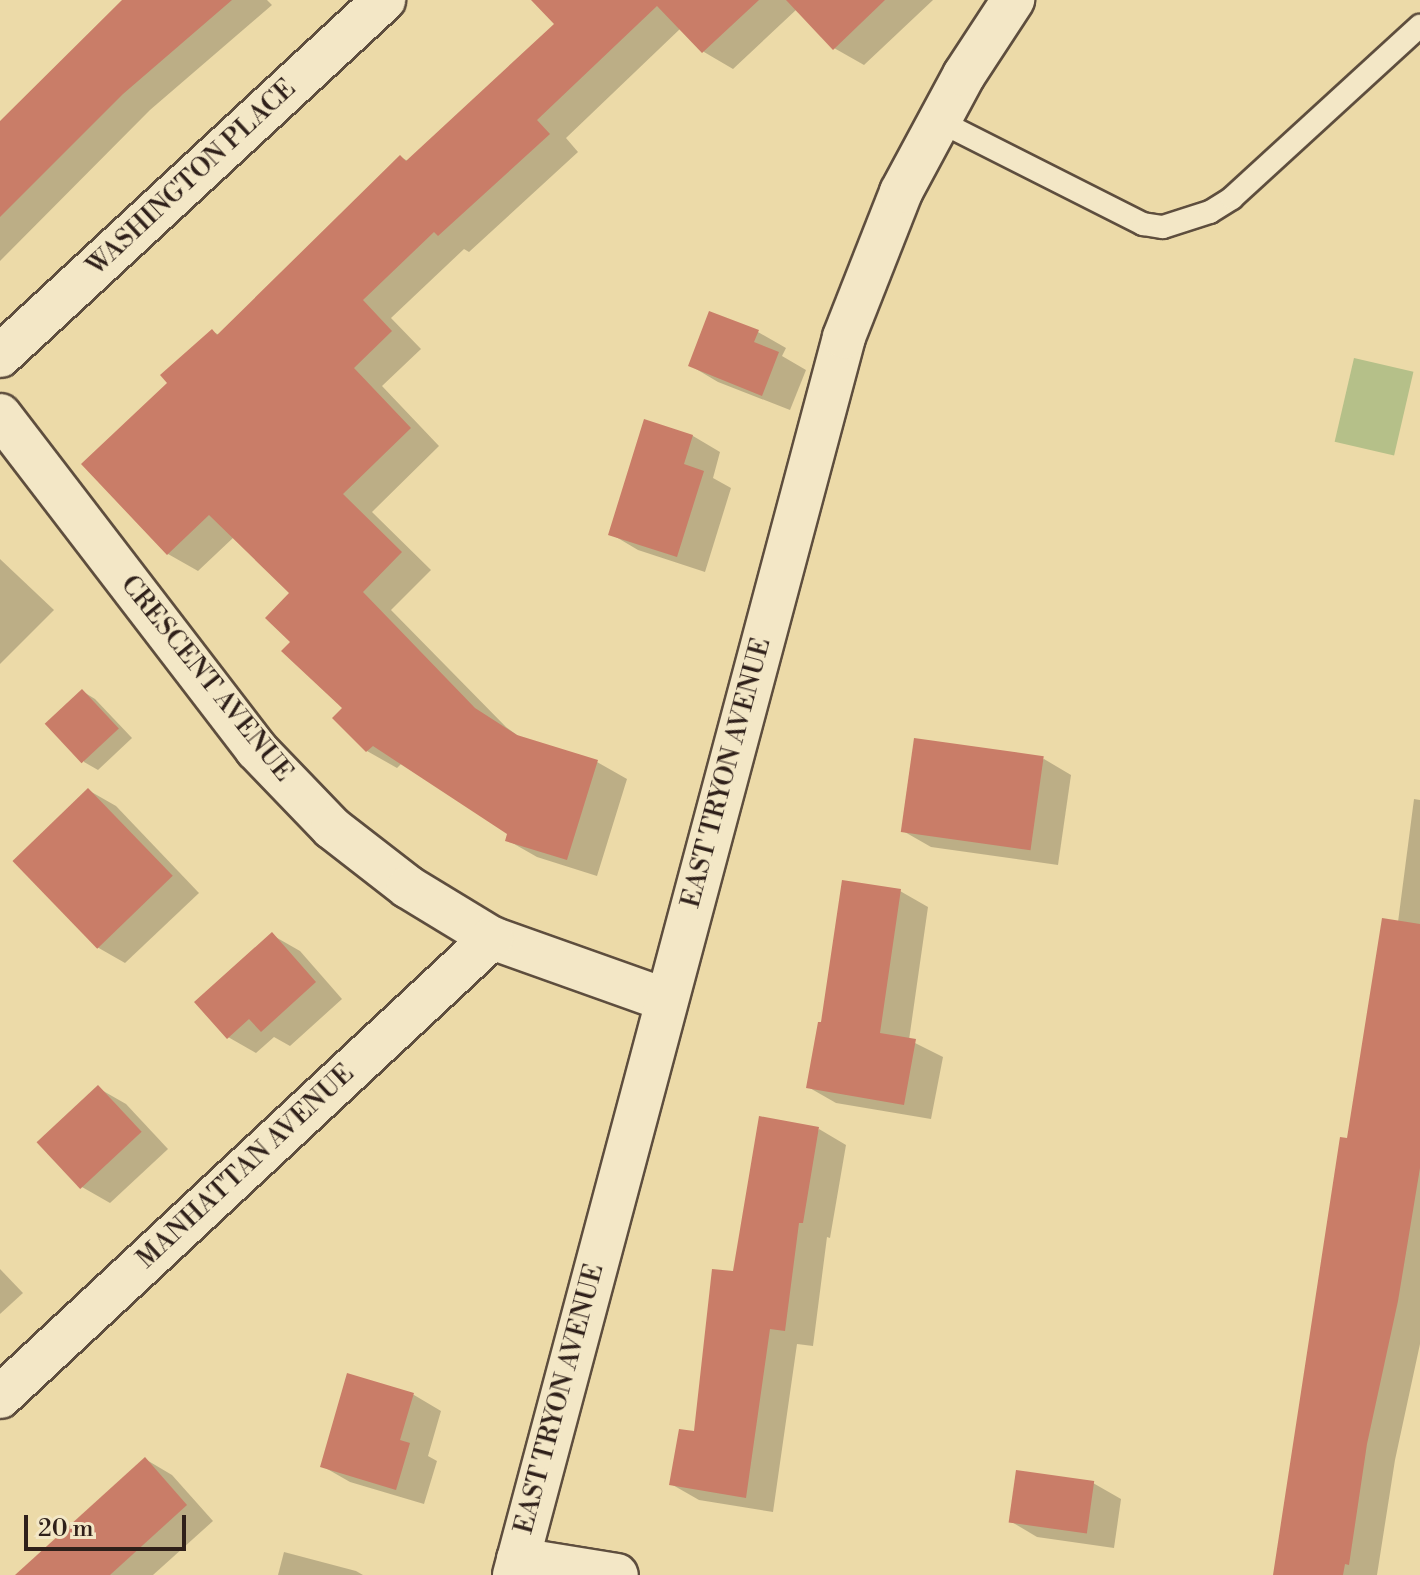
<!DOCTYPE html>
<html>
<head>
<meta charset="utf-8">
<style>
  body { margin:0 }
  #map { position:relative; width:1420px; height:1575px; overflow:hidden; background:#ecdaa8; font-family:"Libre Bodoni",serif }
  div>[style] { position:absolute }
  .green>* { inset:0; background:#b5c089; transform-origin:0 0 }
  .shadow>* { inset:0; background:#0003 }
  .building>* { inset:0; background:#c97d68; transform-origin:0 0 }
  .roads { filter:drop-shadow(2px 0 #5e4e3e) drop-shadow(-2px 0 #5e4e3e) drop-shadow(0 2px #5e4e3e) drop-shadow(0 -2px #5e4e3e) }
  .lane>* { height:22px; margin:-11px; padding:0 11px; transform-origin:11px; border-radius:11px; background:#f3e7c6 }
  .street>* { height:42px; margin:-21px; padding:0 21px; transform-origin:21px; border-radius:21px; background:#f3e7c6 }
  span { translate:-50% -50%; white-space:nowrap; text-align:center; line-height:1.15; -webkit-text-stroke:6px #f3e7c6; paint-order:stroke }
  .street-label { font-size:26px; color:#2f201a }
  .scale { position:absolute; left:24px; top:1515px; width:162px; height:36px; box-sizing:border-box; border:4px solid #2f201a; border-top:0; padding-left:10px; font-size:24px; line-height:28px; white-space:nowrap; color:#2f201a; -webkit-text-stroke:6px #f3e7c6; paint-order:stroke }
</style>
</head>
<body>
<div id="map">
  <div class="green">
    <i style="left:1354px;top:358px;width:61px;height:86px;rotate:13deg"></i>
  </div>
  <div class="shadow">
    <i style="clip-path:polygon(125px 0,267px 0,272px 5px,150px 110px,0 261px,0 122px)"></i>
    <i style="clip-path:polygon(559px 0,933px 0,864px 65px,834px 48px,797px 9px,733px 69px,704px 52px,681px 28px,566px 138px,578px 152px,469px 252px,464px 249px,391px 318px,421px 349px,382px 386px,439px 446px,372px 512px,431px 570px,391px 610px,506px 727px,524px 740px,597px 762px,627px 779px,597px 876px,537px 857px,507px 840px,510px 833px,402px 763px,397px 768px,367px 751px,292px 593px,234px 537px,198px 571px,168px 554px,170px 383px,212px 331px,219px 335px,400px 157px,408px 161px,557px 25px)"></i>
    <i style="clip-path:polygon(758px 332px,786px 348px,782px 356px,806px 370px,790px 410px,718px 382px,691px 366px)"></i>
    <i style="clip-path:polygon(646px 422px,693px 436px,720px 452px,713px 478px,731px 488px,705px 572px,638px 550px,611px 534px)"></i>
    <i style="clip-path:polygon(0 559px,54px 610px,0 664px)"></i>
    <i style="clip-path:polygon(82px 691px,95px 699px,132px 738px,98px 770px,84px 762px)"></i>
    <i style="clip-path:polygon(1044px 759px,1071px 775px,1058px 865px,931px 847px,903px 831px)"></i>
    <i style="clip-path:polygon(88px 790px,116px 806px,199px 893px,125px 963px,97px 947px)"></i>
    <i style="clip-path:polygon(1414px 799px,1420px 800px,1420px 1344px,1395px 1460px,1377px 1575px,1275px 1575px,1348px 1140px,1398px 922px)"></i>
    <i style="clip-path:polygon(900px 891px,928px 907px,909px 1040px,943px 1057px,931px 1119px,836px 1103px,808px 1087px,823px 1025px)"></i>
    <i style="clip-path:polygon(272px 935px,300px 951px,342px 999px,290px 1046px,274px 1037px,256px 1053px,228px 1037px)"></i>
    <i style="clip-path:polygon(98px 1088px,126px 1104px,168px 1149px,110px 1203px,82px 1187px)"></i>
    <i style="clip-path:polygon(819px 1129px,846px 1145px,830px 1238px,827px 1237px,813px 1346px,797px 1344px,773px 1512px,699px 1500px,671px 1484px,696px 1434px,734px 1274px)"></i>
    <i style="clip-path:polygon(0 1269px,23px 1293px,0 1314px)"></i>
    <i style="clip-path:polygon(349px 1375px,414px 1395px,441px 1411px,428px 1456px,437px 1461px,424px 1504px,350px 1482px,322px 1466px)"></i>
    <i style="clip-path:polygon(145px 1459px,172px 1475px,213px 1521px,153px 1575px,16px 1575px)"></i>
    <i style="clip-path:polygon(1093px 1483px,1121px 1499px,1114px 1548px,1037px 1537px,1010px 1521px)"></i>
    <i style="clip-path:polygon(284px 1552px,356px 1571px,363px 1575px,278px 1575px)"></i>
  </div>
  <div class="building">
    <i style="clip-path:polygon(122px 0,232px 0,123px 94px,0 217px,0 121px)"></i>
    <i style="clip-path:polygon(531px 0,759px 0,702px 53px,657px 6px,537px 120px,550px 134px,438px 236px,434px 232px,363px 300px,392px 331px,354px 368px,411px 428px,343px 494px,402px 552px,363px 592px,475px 708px,517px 735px,598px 760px,567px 860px,505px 841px,507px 834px,373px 746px,366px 752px,332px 718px,342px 708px,281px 651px,290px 642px,265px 618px,289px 593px,209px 515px,167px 555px,81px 464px,167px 383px,160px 375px,212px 329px,217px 335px,400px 155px,406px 161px,554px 24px)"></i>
    <i style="clip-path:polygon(786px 0,885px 0,833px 50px)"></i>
    <i style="clip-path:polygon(709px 311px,759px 330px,754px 342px,779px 352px,762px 396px,688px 366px)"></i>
    <i style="clip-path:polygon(644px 419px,693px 435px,684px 464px,704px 471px,677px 557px,608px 535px)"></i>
    <i style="left:82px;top:689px;width:54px;height:51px;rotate:47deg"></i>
    <i style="left:914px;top:738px;width:131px;height:95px;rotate:8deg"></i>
    <i style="left:88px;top:788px;width:122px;height:105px;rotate:46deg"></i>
    <i style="clip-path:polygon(842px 880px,901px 889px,880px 1033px,916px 1039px,904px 1105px,806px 1088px,818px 1022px,821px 1022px)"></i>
    <i style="clip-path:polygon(1382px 918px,1420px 924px,1420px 1168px,1398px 1301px,1367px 1444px,1349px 1565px,1345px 1564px,1343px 1575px,1273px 1575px,1340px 1137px,1347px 1138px)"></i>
    <i style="clip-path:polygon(272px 932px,316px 982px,261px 1032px,249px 1019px,227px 1039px,194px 1002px)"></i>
    <i style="left:98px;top:1085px;width:64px;height:84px;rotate:47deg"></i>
    <i style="clip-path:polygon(759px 1116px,819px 1127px,803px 1223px,799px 1223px,785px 1331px,770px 1329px,746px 1498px,669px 1485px,679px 1429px,694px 1431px,712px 1269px,733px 1271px)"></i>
    <i style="clip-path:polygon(347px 1373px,414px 1393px,400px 1440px,410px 1443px,396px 1490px,320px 1467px)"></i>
    <i style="clip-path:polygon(145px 1457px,187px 1505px,110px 1575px,15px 1575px)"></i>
    <i style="left:1016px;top:1470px;width:79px;height:53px;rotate:8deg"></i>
  </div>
  <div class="roads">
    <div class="lane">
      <i style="left:939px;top:121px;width:229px;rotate:26.8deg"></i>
      <i style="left:1143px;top:224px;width:20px;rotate:9deg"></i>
      <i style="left:1163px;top:227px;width:49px;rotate:-17.7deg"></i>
      <i style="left:1210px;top:212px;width:26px;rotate:-32deg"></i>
      <i style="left:1232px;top:198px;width:255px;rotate:-42.5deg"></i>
    </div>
    <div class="street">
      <i style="left:0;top:356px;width:524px;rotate:-42.83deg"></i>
      <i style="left:0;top:415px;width:421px;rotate:52.5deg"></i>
      <i style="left:256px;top:749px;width:110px;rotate:46.1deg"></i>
      <i style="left:332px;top:828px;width:96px;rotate:37.8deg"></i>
      <i style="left:408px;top:887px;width:98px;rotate:31.3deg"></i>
      <i style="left:492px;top:938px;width:185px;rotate:19.6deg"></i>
      <i style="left:0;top:1397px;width:673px;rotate:-43.01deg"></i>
      <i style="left:518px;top:1559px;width:100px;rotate:9.2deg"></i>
      <i style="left:514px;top:1575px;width:1281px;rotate:-75.07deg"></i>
      <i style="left:844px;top:337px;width:156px;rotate:-68.5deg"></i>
      <i style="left:901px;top:192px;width:133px;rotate:-61.7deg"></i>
      <i style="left:964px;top:75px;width:90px;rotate:-56.8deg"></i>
    </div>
  </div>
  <div class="street-label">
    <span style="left:192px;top:178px;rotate:-43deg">WASHINGTON PLACE</span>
    <span style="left:206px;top:679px;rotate:51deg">CRESCENT AVENUE</span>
    <span style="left:727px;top:773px;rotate:-75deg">EAST TRYON AVENUE</span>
    <span style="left:246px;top:1167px;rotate:-43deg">MANHATTAN AVENUE</span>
    <span style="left:560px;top:1399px;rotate:-75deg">EAST TRYON AVENUE</span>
  </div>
  <div class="scale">20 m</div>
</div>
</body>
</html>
